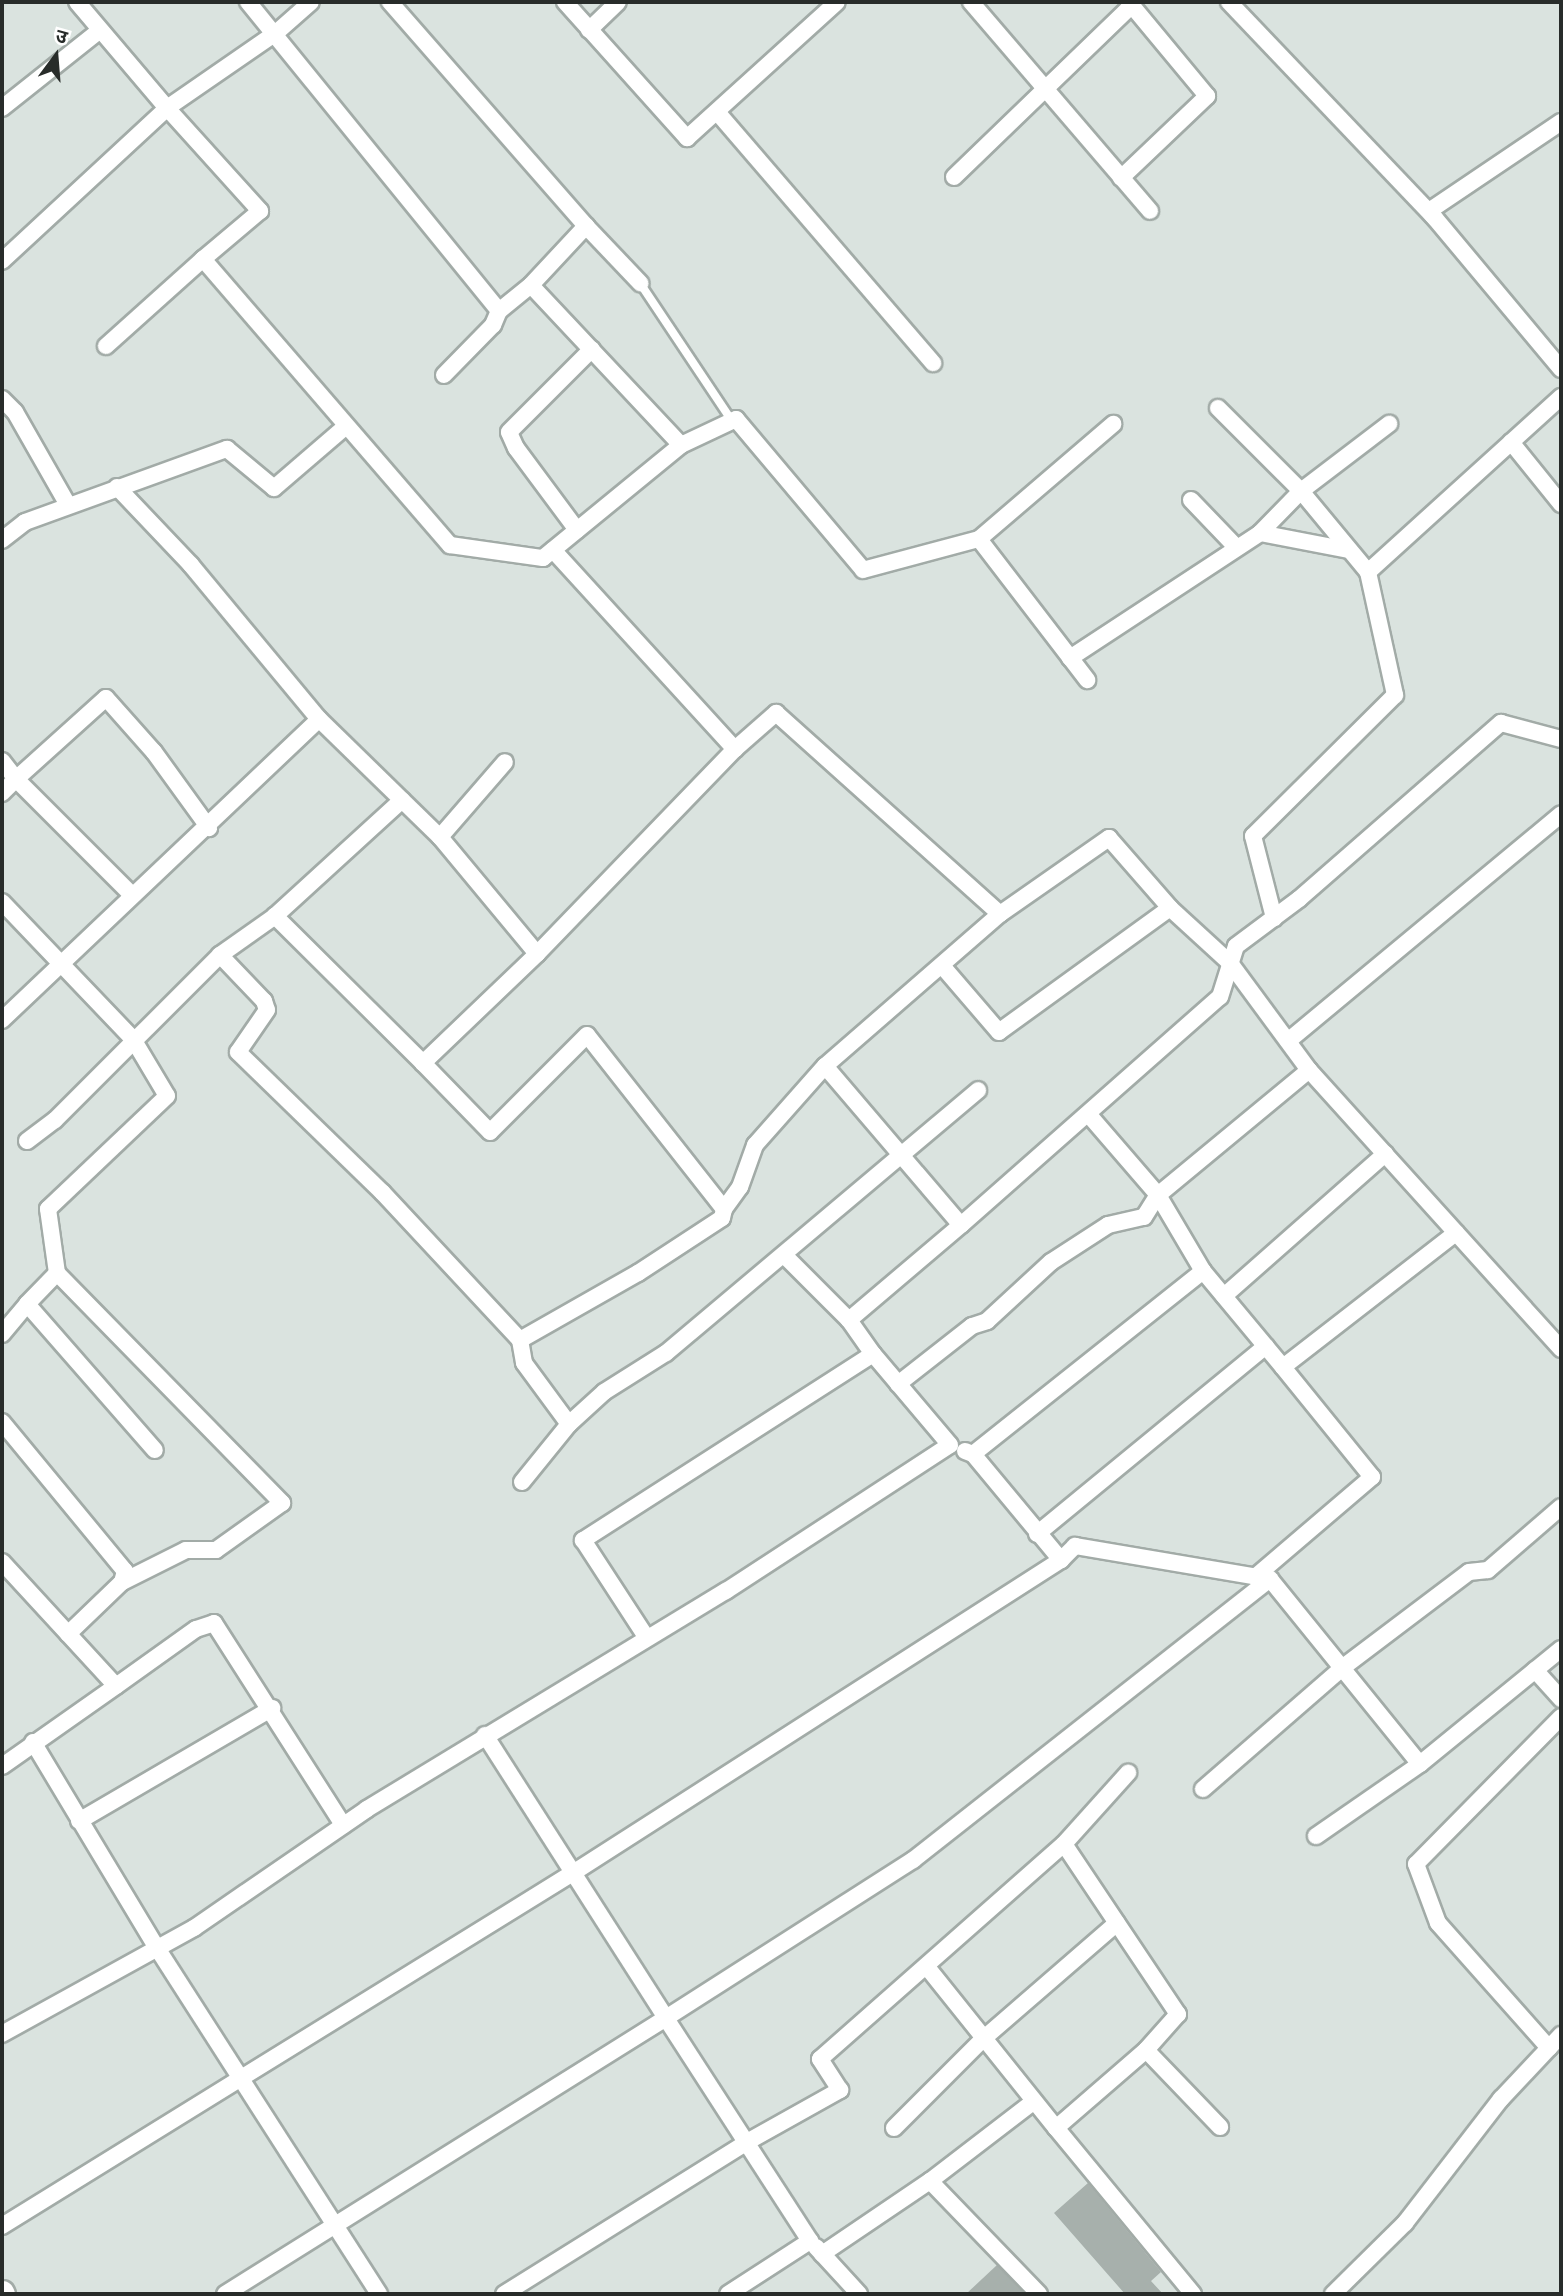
<!DOCTYPE html>
<html>
<head>
<meta charset="utf-8">
<style>
  body { margin:0 }
  #map { position:relative; width:1563px; height:2296px; overflow:hidden; background:#dae3df; font-family:"DejaVu Sans","Noto Sans Devanagari",sans-serif }
  div>[style] { position:absolute }
  .building>* { inset:0; background:#a7b0ac }
  .roads { filter:drop-shadow(2px 0 #a2aba7) drop-shadow(-2px 0 #a2aba7) drop-shadow(0 2px #a2aba7) drop-shadow(0 -2px #a2aba7) }
  .lane>* { height:8px; margin:-4px; padding:0 4px; transform-origin:4px; border-radius:4px; background:#fff }
  .street>* { height:16px; margin:-8px; padding:0 8px; transform-origin:8px; border-radius:8px; background:#fff }
  .secondary>* { height:23px; margin:-11.5px; padding:0 11.5px; transform-origin:11.5px; border-radius:11.5px; background:#fff }
  span { translate:-50% -50%; white-space:nowrap; text-align:center; line-height:1.15; -webkit-text-stroke:5px #fff; paint-order:stroke }
  .frame { position:absolute; inset:0; border:4px solid #282c2a; pointer-events:none }
  .north { position:absolute; left:21px; top:21px; width:70px; height:70px; -webkit-text-stroke:5px #fff; paint-order:stroke; rotate:16deg; font-size:19px; font-weight:700; line-height:28px; text-align:center; color:#282c2a }
  .north::after { content:''; display:block; margin:auto; width:24px; height:32px; background:#282c2a; clip-path:polygon(50% 0,100% 100%,50% 72%,0 100%) }
</style>
</head>
<body>
<div id="map">
  <div class="building">
    <i style="clip-path:polygon(1088px 2183px,1161px 2272px,1151px 2281px,1163px 2294px,1125px 2294px,1054px 2213px)"></i>
    <i style="clip-path:polygon(997px 2265px,1025px 2294px,966px 2294px)"></i>
  </div>
  <div class="roads">
    <div class="lane">
      <i style="left:640px;top:283px;width:166px;rotate:56.3deg"></i>
    </div>
    <div class="street">
      <i style="left:77px;top:2px;width:139px;rotate:49.7deg"></i>
      <i style="left:167px;top:108px;width:134px;rotate:-34.6deg"></i>
      <i style="left:277px;top:32px;width:45px;rotate:-41.4deg"></i>
      <i style="left:248px;top:2px;width:398px;rotate:50.9deg"></i>
      <i style="left:565px;top:2px;width:183px;rotate:48.1deg"></i>
      <i style="left:687px;top:138px;width:202px;rotate:-42.2deg"></i>
      <i style="left:971px;top:2px;width:275px;rotate:49.4deg"></i>
      <i style="left:1229px;top:2px;width:298px;rotate:46.4deg"></i>
      <i style="left:589px;top:30px;width:40px;rotate:-44deg"></i>
      <i style="left:2px;top:108px;width:125px;rotate:-38.5deg"></i>
      <i style="left:718px;top:113px;width:330px;rotate:49.3deg"></i>
      <i style="left:1561px;top:122px;width:159px;rotate:146deg"></i>
      <i style="left:1429px;top:211px;width:206px;rotate:50.1deg"></i>
      <i style="left:954px;top:177px;width:248px;rotate:-44deg"></i>
      <i style="left:1121px;top:178px;width:119px;rotate:-43.6deg"></i>
      <i style="left:1207px;top:96px;width:122px;rotate:-129.7deg"></i>
      <i style="left:586px;top:226px;width:79px;rotate:46.5deg"></i>
      <i style="left:2px;top:261px;width:225px;rotate:-42.8deg"></i>
      <i style="left:167px;top:108px;width:139px;rotate:47.9deg"></i>
      <i style="left:260px;top:211px;width:75px;rotate:139.9deg"></i>
      <i style="left:203px;top:259px;width:378px;rotate:49.2deg"></i>
      <i style="left:450px;top:545px;width:94px;rotate:8deg"></i>
      <i style="left:543px;top:558px;width:178px;rotate:-39.3deg"></i>
      <i style="left:681px;top:445px;width:219px;rotate:-133.2deg"></i>
      <i style="left:531px;top:285px;width:81px;rotate:-47deg"></i>
      <i style="left:586px;top:226px;width:298px;rotate:-131.2deg"></i>
      <i style="left:106px;top:346px;width:130px;rotate:-41.9deg"></i>
      <i style="left:444px;top:375px;width:70px;rotate:-45.6deg"></i>
      <i style="left:493px;top:325px;width:15px;rotate:-67deg"></i>
      <i style="left:499px;top:311px;width:41px;rotate:-39.1deg"></i>
      <i style="left:2px;top:399px;width:18px;rotate:45deg"></i>
      <i style="left:15px;top:412px;width:107px;rotate:60.3deg"></i>
      <i style="left:1218px;top:408px;width:117px;rotate:45deg"></i>
      <i style="left:1301px;top:491px;width:105px;rotate:50.4deg"></i>
      <i style="left:1368px;top:572px;width:126px;rotate:77.6deg"></i>
      <i style="left:1395px;top:695px;width:200px;rotate:135.2deg"></i>
      <i style="left:1253px;top:836px;width:85px;rotate:75.6deg"></i>
      <i style="left:1511px;top:442px;width:80px;rotate:51.1deg"></i>
      <i style="left:681px;top:445px;width:61px;rotate:-25.3deg"></i>
      <i style="left:736px;top:419px;width:197px;rotate:49.9deg"></i>
      <i style="left:863px;top:570px;width:120px;rotate:-15deg"></i>
      <i style="left:979px;top:539px;width:178px;rotate:52.5deg"></i>
      <i style="left:117px;top:487px;width:108px;rotate:46.5deg"></i>
      <i style="left:191px;top:565px;width:200px;rotate:50.3deg"></i>
      <i style="left:319px;top:719px;width:169px;rotate:44.3deg"></i>
      <i style="left:440px;top:837px;width:152px;rotate:50.3deg"></i>
      <i style="left:537px;top:954px;width:158px;rotate:136.3deg"></i>
      <i style="left:423px;top:1063px;width:209px;rotate:-135.2deg"></i>
      <i style="left:275px;top:916px;width:172px;rotate:-42.4deg"></i>
      <i style="left:1191px;top:500px;width:66px;rotate:46.2deg"></i>
      <i style="left:577px;top:530px;width:102px;rotate:-126.6deg"></i>
      <i style="left:516px;top:448px;width:17px;rotate:-114deg"></i>
      <i style="left:509px;top:432px;width:117px;rotate:-45deg"></i>
      <i style="left:1260px;top:533px;width:90px;rotate:10.9deg"></i>
      <i style="left:979px;top:539px;width:177px;rotate:-40.6deg"></i>
      <i style="left:2px;top:540px;width:29px;rotate:-38deg"></i>
      <i style="left:25px;top:522px;width:215px;rotate:-19.9deg"></i>
      <i style="left:227px;top:449px;width:61px;rotate:39.7deg"></i>
      <i style="left:274px;top:488px;width:95px;rotate:-40.7deg"></i>
      <i style="left:553px;top:550px;width:270px;rotate:47.6deg"></i>
      <i style="left:1368px;top:572px;width:261px;rotate:-42.2deg"></i>
      <i style="left:1070px;top:658px;width:227px;rotate:-33.3deg"></i>
      <i style="left:1260px;top:533px;width:59px;rotate:-45.7deg"></i>
      <i style="left:1301px;top:491px;width:111px;rotate:-37.3deg"></i>
      <i style="left:2px;top:761px;width:23px;rotate:52deg"></i>
      <i style="left:16px;top:779px;width:20px;rotate:135deg"></i>
      <i style="left:440px;top:837px;width:99px;rotate:-49.1deg"></i>
      <i style="left:131px;top:894px;width:163px;rotate:-135deg"></i>
      <i style="left:16px;top:779px;width:121px;rotate:-42deg"></i>
      <i style="left:106px;top:698px;width:72px;rotate:48.4deg"></i>
      <i style="left:154px;top:752px;width:94px;rotate:54.1deg"></i>
      <i style="left:2px;top:902px;width:190px;rotate:46.3deg"></i>
      <i style="left:133px;top:1039px;width:66px;rotate:59.2deg"></i>
      <i style="left:167px;top:1096px;width:164px;rotate:136.5deg"></i>
      <i style="left:48px;top:1209px;width:65px;rotate:82deg"></i>
      <i style="left:57px;top:1273px;width:43px;rotate:134.1deg"></i>
      <i style="left:1170px;top:908px;width:81px;rotate:42.5deg"></i>
      <i style="left:1230px;top:963px;width:133px;rotate:53.6deg"></i>
      <i style="left:1309px;top:1070px;width:376px;rotate:47.9deg"></i>
      <i style="left:537px;top:954px;width:285px;rotate:-46deg"></i>
      <i style="left:735px;top:749px;width:55px;rotate:-41.3deg"></i>
      <i style="left:776px;top:713px;width:301px;rotate:41.9deg"></i>
      <i style="left:220px;top:955px;width:64px;rotate:46.3deg"></i>
      <i style="left:264px;top:1001px;width:9px;rotate:72deg"></i>
      <i style="left:267px;top:1010px;width:51px;rotate:124.6deg"></i>
      <i style="left:238px;top:1052px;width:201px;rotate:44.2deg"></i>
      <i style="left:382px;top:1192px;width:202px;rotate:47deg"></i>
      <i style="left:520px;top:1340px;width:136px;rotate:-29.6deg"></i>
      <i style="left:638px;top:1273px;width:100px;rotate:-33.2deg"></i>
      <i style="left:722px;top:1218px;width:9px;rotate:-77deg"></i>
      <i style="left:724px;top:1209px;width:221px;rotate:-128.2deg"></i>
      <i style="left:587px;top:1035px;width:137px;rotate:135deg"></i>
      <i style="left:490px;top:1132px;width:96px;rotate:-134.2deg"></i>
      <i style="left:2px;top:1020px;width:437px;rotate:-43.5deg"></i>
      <i style="left:1288px;top:1041px;width:355px;rotate:-39.7deg"></i>
      <i style="left:825px;top:1066px;width:232px;rotate:-41deg"></i>
      <i style="left:1000px;top:914px;width:133px;rotate:-34.9deg"></i>
      <i style="left:1109px;top:838px;width:93px;rotate:48.9deg"></i>
      <i style="left:1170px;top:908px;width:211px;rotate:144.1deg"></i>
      <i style="left:999px;top:1032px;width:86px;rotate:-130.7deg"></i>
      <i style="left:1089px;top:1115px;width:106px;rotate:49.2deg"></i>
      <i style="left:1158px;top:1195px;width:88px;rotate:59.4deg"></i>
      <i style="left:1203px;top:1271px;width:125px;rotate:50.2deg"></i>
      <i style="left:1283px;top:1367px;width:219px;rotate:-37.8deg"></i>
      <i style="left:27px;top:1141px;width:35px;rotate:-37deg"></i>
      <i style="left:55px;top:1120px;width:233px;rotate:-45deg"></i>
      <i style="left:220px;top:955px;width:67px;rotate:-35.3deg"></i>
      <i style="left:724px;top:1209px;width:27px;rotate:-54deg"></i>
      <i style="left:740px;top:1187px;width:45px;rotate:-70.3deg"></i>
      <i style="left:755px;top:1145px;width:106px;rotate:-48.5deg"></i>
      <i style="left:825px;top:1066px;width:209px;rotate:49.5deg"></i>
      <i style="left:961px;top:1225px;width:147px;rotate:139.7deg"></i>
      <i style="left:849px;top:1320px;width:42px;rotate:54.8deg"></i>
      <i style="left:961px;top:1225px;width:345px;rotate:-41.4deg"></i>
      <i style="left:1220px;top:997px;width:53px;rotate:-72.6deg"></i>
      <i style="left:1236px;top:946px;width:79px;rotate:-36.7deg"></i>
      <i style="left:1299px;top:899px;width:268px;rotate:-41.1deg"></i>
      <i style="left:1501px;top:723px;width:62px;rotate:14.9deg"></i>
      <i style="left:784px;top:1255px;width:92px;rotate:45deg"></i>
      <i style="left:57px;top:1273px;width:322px;rotate:45.6deg"></i>
      <i style="left:282px;top:1503px;width:81px;rotate:144.5deg"></i>
      <i style="left:216px;top:1550px;width:30px;rotate:180deg"></i>
      <i style="left:186px;top:1550px;width:72px;rotate:153.4deg"></i>
      <i style="left:1224px;top:1296px;width:215px;rotate:-41.4deg"></i>
      <i style="left:2px;top:1334px;width:39px;rotate:-50deg"></i>
      <i style="left:27px;top:1304px;width:194px;rotate:48.8deg"></i>
      <i style="left:520px;top:1340px;width:23px;rotate:80deg"></i>
      <i style="left:524px;top:1363px;width:76px;rotate:53.6deg"></i>
      <i style="left:898px;top:1384px;width:94px;rotate:-38.1deg"></i>
      <i style="left:972px;top:1326px;width:16px;rotate:-18deg"></i>
      <i style="left:987px;top:1321px;width:87px;rotate:-42.7deg"></i>
      <i style="left:1051px;top:1262px;width:68px;rotate:-33deg"></i>
      <i style="left:1108px;top:1225px;width:37px;rotate:-13deg"></i>
      <i style="left:1144px;top:1217px;width:26px;rotate:-58deg"></i>
      <i style="left:1158px;top:1195px;width:196px;rotate:-39.6deg"></i>
      <i style="left:2px;top:1422px;width:193px;rotate:50.5deg"></i>
      <i style="left:125px;top:1571px;width:11px;rotate:105deg"></i>
      <i style="left:122px;top:1582px;width:75px;rotate:136.1deg"></i>
      <i style="left:965px;top:1451px;width:9px;rotate:21deg"></i>
      <i style="left:973px;top:1454px;width:138px;rotate:50.3deg"></i>
      <i style="left:973px;top:1454px;width:294px;rotate:-38.5deg"></i>
      <i style="left:522px;top:1482px;width:75px;rotate:-51deg"></i>
      <i style="left:569px;top:1424px;width:47px;rotate:-42.4deg"></i>
      <i style="left:604px;top:1392px;width:73px;rotate:-32.2deg"></i>
      <i style="left:666px;top:1353px;width:408px;rotate:-40.1deg"></i>
      <i style="left:1037px;top:1534px;width:296px;rotate:-39.4deg"></i>
      <i style="left:2px;top:1562px;width:168px;rotate:47.4deg"></i>
      <i style="left:116px;top:1686px;width:139px;rotate:144.9deg"></i>
      <i style="left:1255px;top:1577px;width:154px;rotate:-40.5deg"></i>
      <i style="left:1372px;top:1477px;width:141px;rotate:-129deg"></i>
      <i style="left:1535px;top:1670px;width:39px;rotate:48deg"></i>
      <i style="left:116px;top:1686px;width:98px;rotate:-35.5deg"></i>
      <i style="left:196px;top:1629px;width:19px;rotate:-18deg"></i>
      <i style="left:214px;top:1623px;width:240px;rotate:57.4deg"></i>
      <i style="left:33px;top:1742px;width:240px;rotate:59deg"></i>
      <i style="left:157px;top:1948px;width:411px;rotate:57.3deg"></i>
      <i style="left:1203px;top:1789px;width:184px;rotate:-41deg"></i>
      <i style="left:1342px;top:1668px;width:159px;rotate:-37.1deg"></i>
      <i style="left:1469px;top:1572px;width:19px;rotate:-6deg"></i>
      <i style="left:1488px;top:1570px;width:96px;rotate:-40.8deg"></i>
      <i style="left:79px;top:1821px;width:224px;rotate:-30.3deg"></i>
      <i style="left:1316px;top:1836px;width:126px;rotate:-34.7deg"></i>
      <i style="left:1064px;top:1844px;width:96px;rotate:-48deg"></i>
      <i style="left:927px;top:1967px;width:206px;rotate:51.3deg"></i>
      <i style="left:2px;top:2034px;width:219px;rotate:-28.9deg"></i>
      <i style="left:194px;top:1928px;width:210px;rotate:-34.5deg"></i>
      <i style="left:367px;top:1809px;width:420px;rotate:-31.3deg"></i>
      <i style="left:726px;top:1591px;width:267px;rotate:-33.1deg"></i>
      <i style="left:950px;top:1445px;width:119px;rotate:-130.2deg"></i>
      <i style="left:873px;top:1354px;width:345px;rotate:147.3deg"></i>
      <i style="left:583px;top:1540px;width:117px;rotate:56.9deg"></i>
      <i style="left:1549px;top:2048px;width:167px;rotate:-131.6deg"></i>
      <i style="left:1438px;top:1923px;width:63px;rotate:-110.4deg"></i>
      <i style="left:1416px;top:1864px;width:206px;rotate:-45.4deg"></i>
      <i style="left:894px;top:2128px;width:126px;rotate:-45deg"></i>
      <i style="left:983px;top:2039px;width:177px;rotate:-40.9deg"></i>
      <i style="left:930px;top:2181px;width:130px;rotate:-37.5deg"></i>
      <i style="left:2px;top:2226px;width:675px;rotate:-31.74deg"></i>
      <i style="left:576px;top:1871px;width:576px;rotate:-32.67deg"></i>
      <i style="left:1061px;top:1560px;width:20px;rotate:-45deg"></i>
      <i style="left:1075px;top:1546px;width:198px;rotate:9.6deg"></i>
      <i style="left:1270px;top:1579px;width:238px;rotate:51deg"></i>
      <i style="left:1420px;top:1764px;width:182px;rotate:-39.2deg"></i>
      <i style="left:816px;top:2247px;width:64px;rotate:47.5deg"></i>
      <i style="left:822px;top:2254px;width:130px;rotate:-34.1deg"></i>
      <i style="left:930px;top:2181px;width:157px;rotate:46deg"></i>
      <i style="left:225px;top:2294px;width:520px;rotate:-32.04deg"></i>
      <i style="left:666px;top:2018px;width:336px;rotate:-122.6deg"></i>
      <i style="left:504px;top:2294px;width:287px;rotate:-32deg"></i>
      <i style="left:747px;top:2142px;width:107px;rotate:-29.2deg"></i>
      <i style="left:840px;top:2090px;width:37px;rotate:-123deg"></i>
      <i style="left:820px;top:2059px;width:325px;rotate:-41.4deg"></i>
      <i style="left:1064px;top:1844px;width:205px;rotate:56.2deg"></i>
      <i style="left:1178px;top:2014px;width:48px;rotate:131.6deg"></i>
      <i style="left:728px;top:2294px;width:98px;rotate:-32.9deg"></i>
      <i style="left:810px;top:2241px;width:265px;rotate:-122.9deg"></i>
      <i style="left:666px;top:2018px;width:293px;rotate:-32.6deg"></i>
      <i style="left:913px;top:1860px;width:454px;rotate:-38.2deg"></i>
      <i style="left:1193px;top:2294px;width:215px;rotate:-129.5deg"></i>
      <i style="left:1056px;top:2128px;width:119px;rotate:-40.9deg"></i>
      <i style="left:1146px;top:2050px;width:107px;rotate:46.1deg"></i>
      <i style="left:1333px;top:2294px;width:101px;rotate:-44.6deg"></i>
      <i style="left:1405px;top:2223px;width:157px;rotate:-52.3deg"></i>
      <i style="left:1501px;top:2099px;width:88px;rotate:-46.8deg"></i>
    </div>
    <div class="secondary">
      <i style="left:2px;top:2292px;width:2px;rotate:63deg"></i>
    </div>
  </div>
  <div class="frame"></div>
  <div class="north">उ</div>
</div>
</body>
</html>
